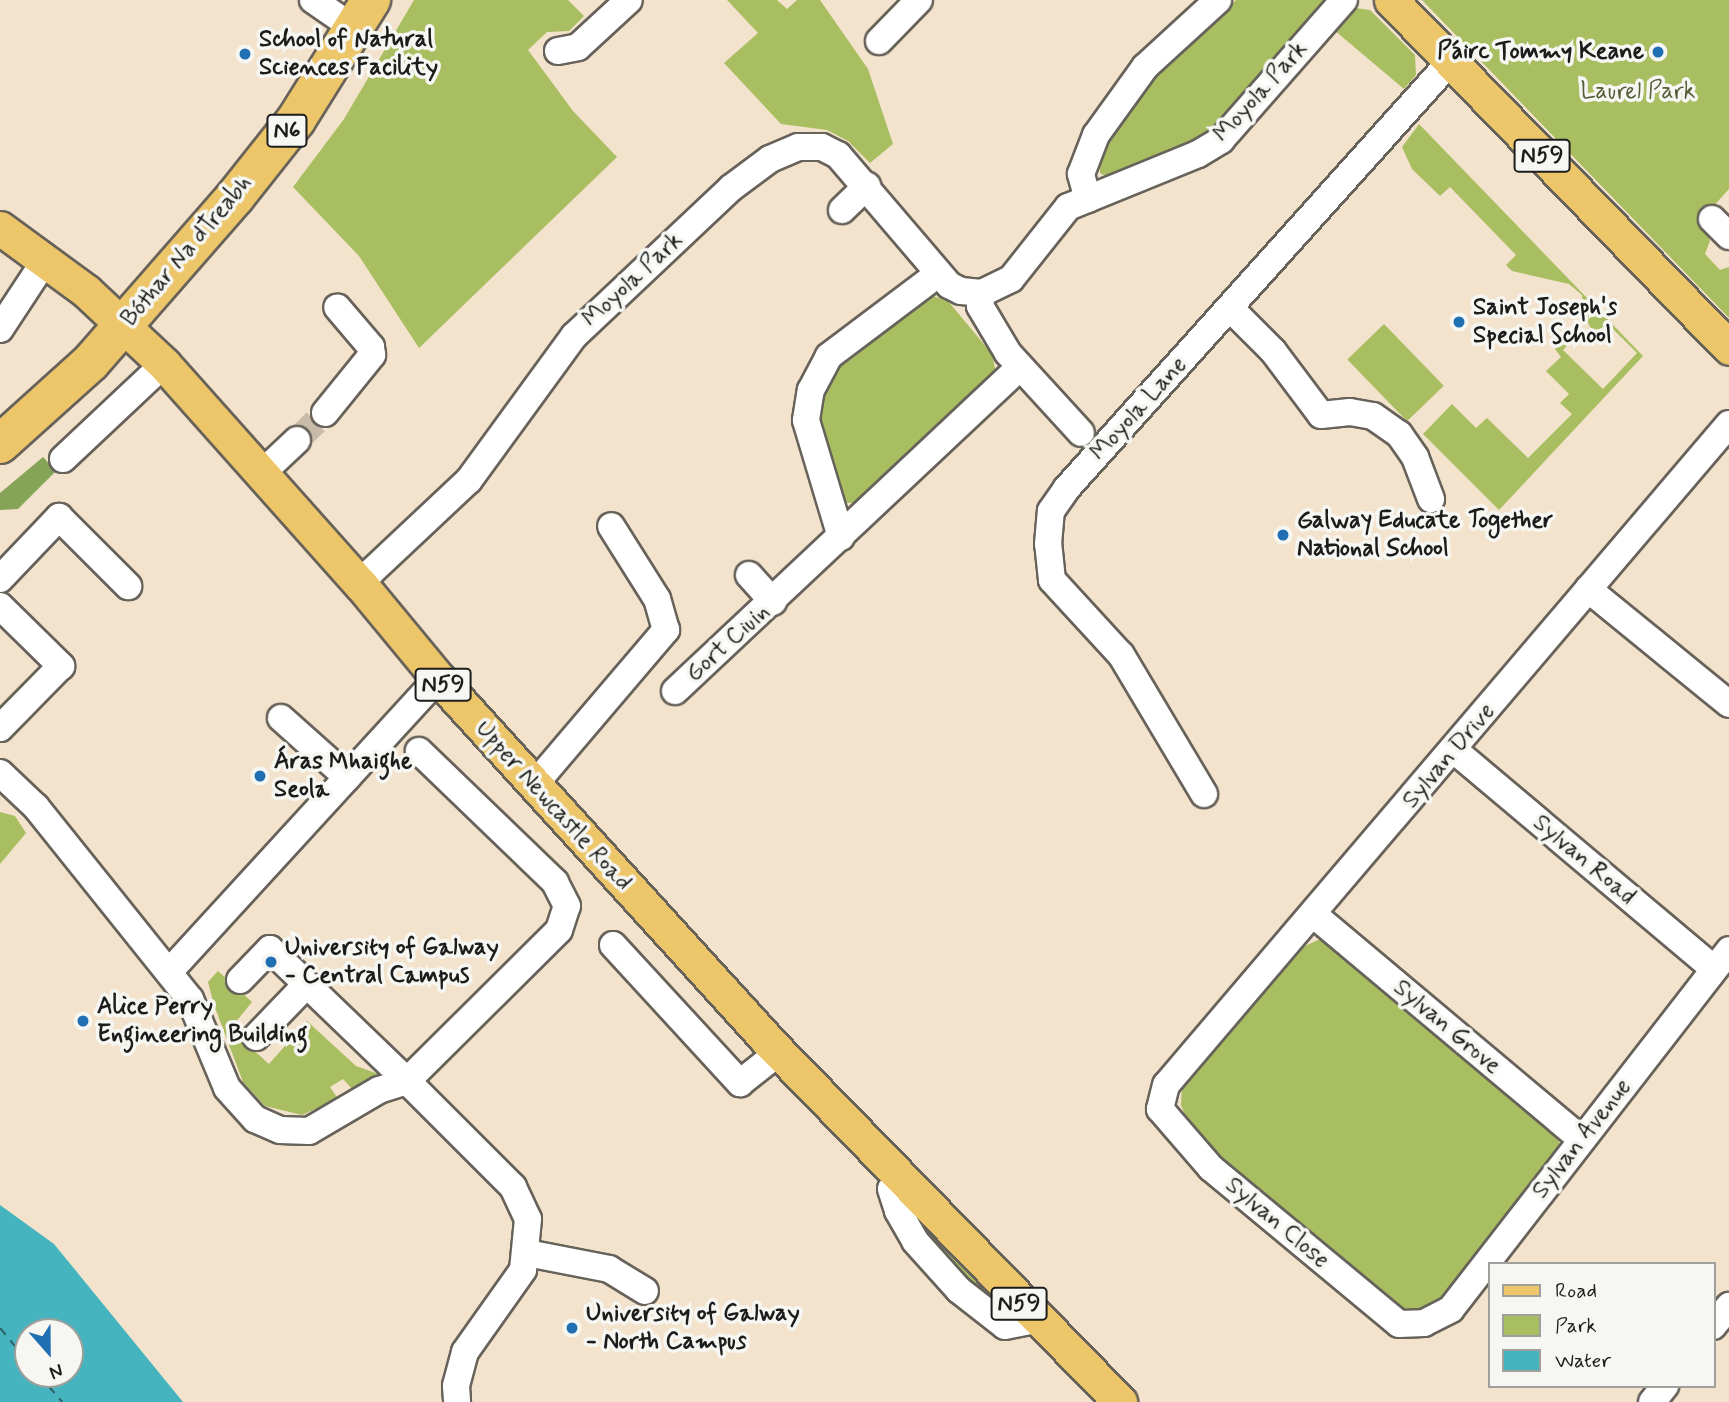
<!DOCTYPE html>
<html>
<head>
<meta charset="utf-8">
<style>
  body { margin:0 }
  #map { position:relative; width:1729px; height:1402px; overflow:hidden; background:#f3e3cc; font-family:Mynerve,sans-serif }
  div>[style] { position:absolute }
  .green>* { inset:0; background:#a9bd61; transform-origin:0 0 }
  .forest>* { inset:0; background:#86a457 }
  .water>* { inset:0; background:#45b4be }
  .ferry>* { height:2px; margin-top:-1px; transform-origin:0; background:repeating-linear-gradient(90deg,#2e6065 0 9px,transparent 0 16px) }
  .minor-tunnel>* { height:26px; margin-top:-13px; transform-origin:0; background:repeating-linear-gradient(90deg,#c8bba9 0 26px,transparent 0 39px) }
  .roads { filter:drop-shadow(2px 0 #67625a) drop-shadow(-2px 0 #67625a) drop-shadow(0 2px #67625a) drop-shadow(0 -2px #67625a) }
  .minor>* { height:26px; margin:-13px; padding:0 13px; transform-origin:13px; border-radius:13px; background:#fff }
  .major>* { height:33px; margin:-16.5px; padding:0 16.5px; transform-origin:16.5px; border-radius:16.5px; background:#ecc669 }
  .highway>* { height:38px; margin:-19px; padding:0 19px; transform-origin:19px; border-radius:19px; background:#ecc669 }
  .dots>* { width:19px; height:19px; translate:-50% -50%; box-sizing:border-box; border:4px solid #f6f6f2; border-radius:50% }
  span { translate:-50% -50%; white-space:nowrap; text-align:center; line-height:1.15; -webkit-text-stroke:7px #f6f6f2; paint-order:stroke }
  .shield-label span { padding:2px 5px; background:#f6f6f2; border:2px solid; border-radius:5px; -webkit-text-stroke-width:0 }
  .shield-label { font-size:23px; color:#1c1c1c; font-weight:700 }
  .poi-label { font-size:24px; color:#1c1c1c; font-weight:700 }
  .left { translate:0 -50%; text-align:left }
  .right { translate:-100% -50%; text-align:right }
  .street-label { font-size:24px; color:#1c1c1c }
  .park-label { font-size:24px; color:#545c38 }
  .legend { position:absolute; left:1488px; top:1262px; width:228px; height:126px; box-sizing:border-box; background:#f6f6f2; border:2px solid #9f9f9c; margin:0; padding:9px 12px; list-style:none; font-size:21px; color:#1c1c1c }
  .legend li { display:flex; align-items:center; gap:14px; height:35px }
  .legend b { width:35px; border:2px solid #9f9f9c }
  .north { position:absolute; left:14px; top:1318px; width:70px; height:70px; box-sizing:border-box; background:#f6f6f2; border:2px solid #9f9f9c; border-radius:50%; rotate:159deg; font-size:19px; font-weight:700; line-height:28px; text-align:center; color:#1c1c1c }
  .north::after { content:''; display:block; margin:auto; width:24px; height:32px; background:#1f6fb2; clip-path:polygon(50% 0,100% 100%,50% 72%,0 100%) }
</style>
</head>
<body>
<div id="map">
  <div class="green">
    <i style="clip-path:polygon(414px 0,568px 0,584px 16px,569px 31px,547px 32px,528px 50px,573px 111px,617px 157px,419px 348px,359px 256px,293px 187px,344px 119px)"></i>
    <i style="clip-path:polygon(727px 0,777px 0,787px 9px,797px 0,820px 0,868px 69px,893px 144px,870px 163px,848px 141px,827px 130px,781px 124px,724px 63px,758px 33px)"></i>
    <i style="clip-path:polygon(1236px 0,1327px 0,1211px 136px,1107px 177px,1100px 173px,1099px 152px,1138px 92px)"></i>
    <i style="clip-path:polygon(1422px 0,1729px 0,1729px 189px,1701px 220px,1710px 241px,1705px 254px,1720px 270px,1729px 267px,1729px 318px)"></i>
    <i style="clip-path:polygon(1355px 8px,1370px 10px,1415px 55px,1416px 75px,1404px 89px,1334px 30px)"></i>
    <i style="clip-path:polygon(1419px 124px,1643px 356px,1499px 510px,1423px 434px,1452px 404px,1476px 428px,1487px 418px,1528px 458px,1572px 414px,1560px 403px,1569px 394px,1546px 371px,1561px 357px,1555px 349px,1569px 335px,1573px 339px,1563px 350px,1603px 389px,1637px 353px,1607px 323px,1596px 333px,1592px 330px,1584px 316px,1582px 295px,1569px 284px,1512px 271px,1506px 265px,1516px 255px,1450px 187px,1440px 196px,1412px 169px,1402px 147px)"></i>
    <i style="clip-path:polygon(930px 295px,948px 301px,992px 354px,996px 373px,856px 503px,844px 503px,835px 496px,817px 407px,838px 363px)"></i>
    <i style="left:1384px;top:324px;width:86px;height:51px;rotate:46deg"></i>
    <i style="clip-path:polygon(0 812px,15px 816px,26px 833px,0 864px)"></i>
    <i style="clip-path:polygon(1327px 936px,1557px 1135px,1560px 1145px,1442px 1302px,1411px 1314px,1399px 1309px,1221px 1157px,1187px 1120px,1181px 1105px,1182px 1084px,1296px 950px)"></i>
    <i style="clip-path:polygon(218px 971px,252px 1002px,230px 1029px,269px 1064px,307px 1021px,356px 1066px,381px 1075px,353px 1090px,343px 1079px,330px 1087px,338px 1099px,302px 1115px,265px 1106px,243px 1082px,214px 1005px,208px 982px)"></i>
    <i style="clip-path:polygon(908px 1206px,1014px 1318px,933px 1253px)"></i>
  </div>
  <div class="forest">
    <i style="clip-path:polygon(43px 457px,56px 471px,18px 509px,0 510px,0 493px)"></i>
  </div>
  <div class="water">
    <i style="clip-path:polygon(evenodd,0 1205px,54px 1244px,183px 1402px,0 1402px,0 1205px,28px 1332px,70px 1332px,70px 1374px,28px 1374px,28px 1332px)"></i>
  </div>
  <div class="ferry">
    <i style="left:0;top:1328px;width:44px;rotate:50.5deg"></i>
    <i style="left:38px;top:1374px;width:37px;rotate:49deg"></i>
  </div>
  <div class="minor-tunnel">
    <i style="left:297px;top:440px;width:39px;rotate:-44deg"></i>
  </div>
  <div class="roads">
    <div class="minor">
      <i style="left:313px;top:0;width:51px;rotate:34.6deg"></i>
      <i style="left:879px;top:41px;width:57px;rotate:-45.7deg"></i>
      <i style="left:558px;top:51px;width:20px;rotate:-11deg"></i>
      <i style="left:578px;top:47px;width:69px;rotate:-42.7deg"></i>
      <i style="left:1088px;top:199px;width:26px;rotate:-106deg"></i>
      <i style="left:1081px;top:174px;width:42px;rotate:-69deg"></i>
      <i style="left:1096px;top:135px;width:84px;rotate:-54.2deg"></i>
      <i style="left:1145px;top:67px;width:99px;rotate:-42.5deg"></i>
      <i style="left:842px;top:210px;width:35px;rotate:-44deg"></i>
      <i style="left:1712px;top:219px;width:24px;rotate:45deg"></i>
      <i style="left:982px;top:293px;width:32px;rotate:-26deg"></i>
      <i style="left:1011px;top:279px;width:92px;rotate:-51.6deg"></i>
      <i style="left:1068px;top:207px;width:140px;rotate:-22.2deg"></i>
      <i style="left:1198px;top:154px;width:27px;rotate:-31deg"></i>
      <i style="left:1221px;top:140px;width:186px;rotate:-48.7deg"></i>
      <i style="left:1230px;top:308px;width:61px;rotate:45deg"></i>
      <i style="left:1273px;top:351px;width:80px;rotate:53.1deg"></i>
      <i style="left:1321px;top:415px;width:29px;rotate:-6deg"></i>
      <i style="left:1350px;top:412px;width:23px;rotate:10deg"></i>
      <i style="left:1373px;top:416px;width:32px;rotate:35deg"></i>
      <i style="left:1399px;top:434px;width:28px;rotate:55deg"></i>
      <i style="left:1415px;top:457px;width:45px;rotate:69.1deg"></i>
      <i style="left:0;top:329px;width:84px;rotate:-56.7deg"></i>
      <i style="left:325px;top:413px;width:75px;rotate:-51deg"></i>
      <i style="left:372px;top:355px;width:8px;rotate:-97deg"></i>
      <i style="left:371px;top:347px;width:52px;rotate:-130.4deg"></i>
      <i style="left:1729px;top:424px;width:868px;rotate:130.42deg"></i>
      <i style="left:1166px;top:1085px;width:25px;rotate:104deg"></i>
      <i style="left:1160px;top:1109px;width:78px;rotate:49.2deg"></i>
      <i style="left:1211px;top:1168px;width:244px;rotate:39.7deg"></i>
      <i style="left:1399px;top:1324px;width:25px;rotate:-2deg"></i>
      <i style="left:1424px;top:1323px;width:30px;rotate:-27deg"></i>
      <i style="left:1451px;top:1309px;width:454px;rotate:-52.2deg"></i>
      <i style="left:63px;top:459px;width:139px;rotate:-43.2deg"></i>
      <i style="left:262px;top:473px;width:48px;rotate:-43.3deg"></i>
      <i style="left:841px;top:537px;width:122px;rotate:-106.7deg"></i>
      <i style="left:806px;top:420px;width:30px;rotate:-81deg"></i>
      <i style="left:811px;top:390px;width:38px;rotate:-62deg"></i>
      <i style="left:829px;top:356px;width:136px;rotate:-37deg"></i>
      <i style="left:749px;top:575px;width:36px;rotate:48deg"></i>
      <i style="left:0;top:579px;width:86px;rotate:-46.4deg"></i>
      <i style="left:59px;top:517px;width:98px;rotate:45deg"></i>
      <i style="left:362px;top:586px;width:17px;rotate:-57deg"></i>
      <i style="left:371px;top:572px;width:134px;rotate:-43.2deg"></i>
      <i style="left:469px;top:480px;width:178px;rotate:-53.9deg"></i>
      <i style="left:574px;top:336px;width:216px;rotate:-43.3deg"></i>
      <i style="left:731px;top:188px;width:49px;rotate:-36.6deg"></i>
      <i style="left:770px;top:159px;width:30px;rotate:-23deg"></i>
      <i style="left:798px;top:147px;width:24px"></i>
      <i style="left:822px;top:147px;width:18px;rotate:27deg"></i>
      <i style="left:838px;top:155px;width:171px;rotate:49.5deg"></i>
      <i style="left:949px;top:285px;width:13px;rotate:27deg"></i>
      <i style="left:961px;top:291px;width:21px;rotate:5deg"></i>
      <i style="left:982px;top:293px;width:13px;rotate:99deg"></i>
      <i style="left:980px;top:306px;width:55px;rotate:59.2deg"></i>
      <i style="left:1008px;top:353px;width:108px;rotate:47.6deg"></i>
      <i style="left:1588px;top:589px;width:182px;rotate:39.2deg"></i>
      <i style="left:0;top:606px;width:86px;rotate:44.5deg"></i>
      <i style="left:61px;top:666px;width:87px;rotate:134.5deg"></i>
      <i style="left:675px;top:691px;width:473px;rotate:-43.2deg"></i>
      <i style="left:281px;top:718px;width:89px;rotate:41.8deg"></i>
      <i style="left:1454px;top:750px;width:340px;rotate:40.1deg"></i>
      <i style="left:0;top:773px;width:50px;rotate:43.4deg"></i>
      <i style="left:36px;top:807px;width:246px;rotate:51.3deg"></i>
      <i style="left:190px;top:999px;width:96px;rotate:67.4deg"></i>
      <i style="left:227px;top:1088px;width:42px;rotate:47.9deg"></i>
      <i style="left:255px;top:1119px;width:27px;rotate:24deg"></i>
      <i style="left:280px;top:1130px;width:29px;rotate:2deg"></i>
      <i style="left:309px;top:1131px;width:81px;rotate:-30.4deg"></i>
      <i style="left:379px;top:1090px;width:29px;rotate:-18deg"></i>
      <i style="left:407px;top:1081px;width:150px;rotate:45deg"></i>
      <i style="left:513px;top:1187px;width:35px;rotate:65deg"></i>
      <i style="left:528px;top:1219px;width:51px;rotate:95.6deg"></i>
      <i style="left:523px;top:1270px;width:100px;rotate:125.3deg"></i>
      <i style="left:465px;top:1352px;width:35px;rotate:105deg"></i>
      <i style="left:456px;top:1386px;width:16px;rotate:86deg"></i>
      <i style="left:534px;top:785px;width:204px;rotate:-49.6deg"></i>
      <i style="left:666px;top:630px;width:32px;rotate:-106deg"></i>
      <i style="left:657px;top:599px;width:86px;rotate:-122.2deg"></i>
      <i style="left:1204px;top:794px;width:162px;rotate:-120.8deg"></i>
      <i style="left:1121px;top:655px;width:102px;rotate:-132.6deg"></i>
      <i style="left:1052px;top:580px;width:36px;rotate:-96deg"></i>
      <i style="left:1048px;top:544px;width:33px;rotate:-85deg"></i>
      <i style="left:1051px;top:511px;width:28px;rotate:-55deg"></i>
      <i style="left:1067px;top:488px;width:574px;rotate:-48.04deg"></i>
      <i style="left:1313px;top:914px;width:350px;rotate:40deg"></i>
      <i style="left:613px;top:945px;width:188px;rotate:47.4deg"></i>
      <i style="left:740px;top:1083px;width:48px;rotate:-38.3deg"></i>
      <i style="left:169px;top:972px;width:398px;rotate:-47.5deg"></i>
      <i style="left:240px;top:980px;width:43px;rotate:-45.9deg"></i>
      <i style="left:270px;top:949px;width:190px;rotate:43.9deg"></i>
      <i style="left:407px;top:1081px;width:214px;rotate:-44.8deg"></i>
      <i style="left:559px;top:930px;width:25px;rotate:-72deg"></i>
      <i style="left:567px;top:906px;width:27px;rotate:-117deg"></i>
      <i style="left:555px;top:882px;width:189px;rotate:-136.1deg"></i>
      <i style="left:256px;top:1037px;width:72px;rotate:-46.1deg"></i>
      <i style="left:900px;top:1179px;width:13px;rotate:132deg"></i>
      <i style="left:891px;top:1189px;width:23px;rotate:72deg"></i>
      <i style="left:898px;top:1211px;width:34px;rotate:60deg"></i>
      <i style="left:915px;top:1241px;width:66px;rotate:48.1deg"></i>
      <i style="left:959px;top:1290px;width:58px;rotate:38deg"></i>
      <i style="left:1005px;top:1326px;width:31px;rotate:-11deg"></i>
      <i style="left:527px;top:1253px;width:84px;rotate:11deg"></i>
      <i style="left:609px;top:1269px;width:42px;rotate:31.4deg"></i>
      <i style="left:1713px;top:1326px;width:26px;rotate:-51deg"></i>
      <i style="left:1652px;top:1402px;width:21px;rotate:-51deg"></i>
    </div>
    <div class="major">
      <i style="left:1391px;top:0;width:485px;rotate:45.8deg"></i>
      <i style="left:0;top:228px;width:107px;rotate:36.2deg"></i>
      <i style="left:86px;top:291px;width:107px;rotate:43.1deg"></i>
      <i style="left:164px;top:364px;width:297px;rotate:48.3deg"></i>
      <i style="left:362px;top:586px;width:119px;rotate:50.4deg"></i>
      <i style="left:438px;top:678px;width:489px;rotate:47.7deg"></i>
      <i style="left:767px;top:1040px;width:506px;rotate:45.72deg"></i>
    </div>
    <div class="highway">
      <i style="left:0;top:444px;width:122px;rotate:-42deg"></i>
      <i style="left:91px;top:362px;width:219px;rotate:-48.9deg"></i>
      <i style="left:235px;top:197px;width:98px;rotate:-51.6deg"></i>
      <i style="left:296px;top:120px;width:142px;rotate:-58deg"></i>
    </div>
  </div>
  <div class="dots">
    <i style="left:1658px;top:52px;background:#1f6fb2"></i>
    <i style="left:245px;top:54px;background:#1f6fb2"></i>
    <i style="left:1459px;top:322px;background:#1f6fb2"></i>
    <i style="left:1283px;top:535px;background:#1f6fb2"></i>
    <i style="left:260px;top:776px;background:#1f6fb2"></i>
    <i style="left:271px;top:962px;background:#1f6fb2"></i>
    <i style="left:83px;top:1021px;background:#1f6fb2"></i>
    <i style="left:572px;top:1328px;background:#1f6fb2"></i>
  </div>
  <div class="shield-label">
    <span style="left:287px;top:131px">N6</span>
    <span style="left:1542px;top:156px">N59</span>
    <span style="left:443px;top:685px">N59</span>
    <span style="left:1019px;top:1304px">N59</span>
  </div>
  <div class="poi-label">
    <span class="left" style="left:259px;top:54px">School of Natural<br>Sciences Facility</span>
    <span class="right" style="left:1644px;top:52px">Páirc Tommy Keane</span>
    <span class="left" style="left:1473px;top:322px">Saint Joseph's<br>Special School</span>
    <span class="left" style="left:1297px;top:535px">Galway Educate Together<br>National School</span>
    <span class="left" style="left:274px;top:776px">Áras Mhaighe<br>Seola</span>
    <span class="left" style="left:285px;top:962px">University of Galway<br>- Central Campus</span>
    <span class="left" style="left:97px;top:1021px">Alice Perry<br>Engineering Building</span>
    <span class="left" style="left:586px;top:1328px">University of Galway<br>- North Campus</span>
  </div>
  <div class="street-label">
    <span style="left:1261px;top:92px;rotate:-48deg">Moyola Park</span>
    <span style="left:187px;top:251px;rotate:-50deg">Bóthar Na dTreabh</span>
    <span style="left:633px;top:280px;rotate:-43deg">Moyola Park</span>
    <span style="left:1139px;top:409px;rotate:-48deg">Moyola Lane</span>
    <span style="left:728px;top:643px;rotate:-42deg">Gort Ciuin</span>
    <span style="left:1449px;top:756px;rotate:-50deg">Sylvan Drive</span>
    <span style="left:553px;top:806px;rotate:48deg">Upper Newcastle Road</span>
    <span style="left:1584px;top:860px;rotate:40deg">Sylvan Road</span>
    <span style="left:1447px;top:1027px;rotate:40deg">Sylvan Grove</span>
    <span style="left:1582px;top:1139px;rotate:-52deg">Sylvan Avenue</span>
    <span style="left:1277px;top:1223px;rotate:40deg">Sylvan Close</span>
  </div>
  <div class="park-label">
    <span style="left:1638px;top:92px">Laurel Park</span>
  </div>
  <ul class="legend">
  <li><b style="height:9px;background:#ecc669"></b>Road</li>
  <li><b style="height:19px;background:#a9bd61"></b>Park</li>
  <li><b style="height:19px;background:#45b4be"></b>Water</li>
  </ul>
  <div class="north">N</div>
</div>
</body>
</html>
